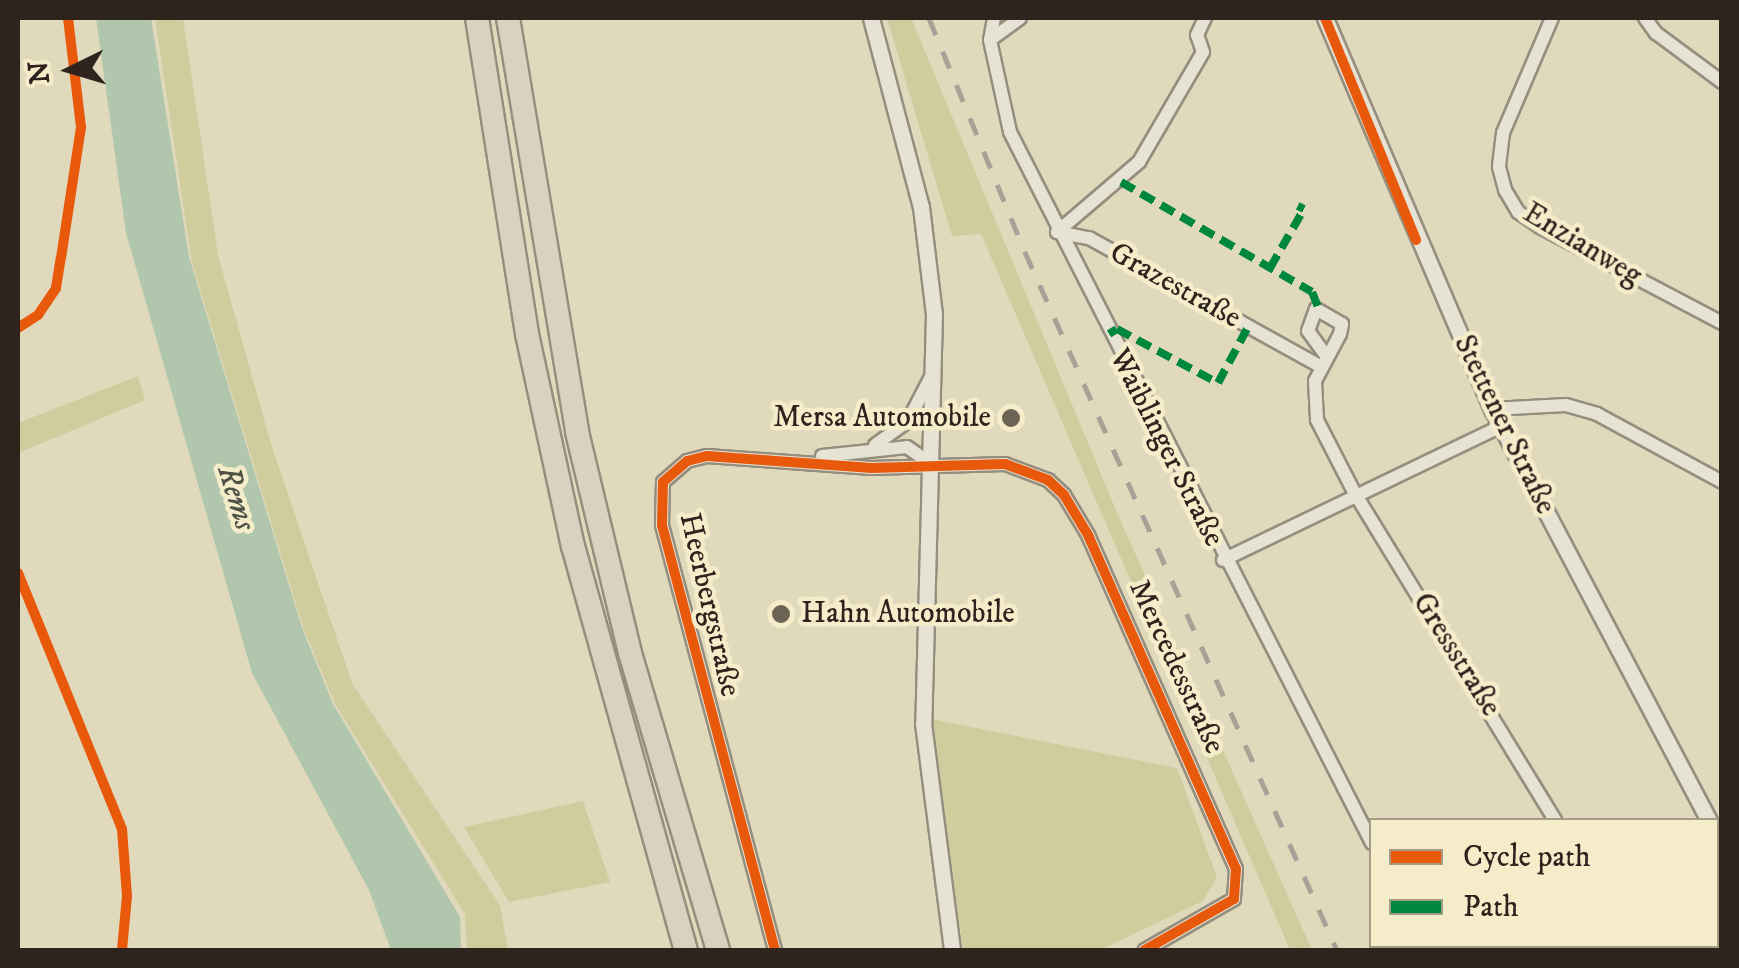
<!DOCTYPE html>
<html>
<head>
<meta charset="utf-8">
<style>
  body { margin:0 }
  #map { position:relative; width:1739px; height:968px; overflow:hidden; background:#e1d9bc; font-family:"IM FELL DW Pica",serif }
  div>[style] { position:absolute }
  .green>* { inset:0; background:#cfcc9e }
  .water>* { inset:0; background:#b0c6ad }
  .roads { filter:drop-shadow(2px 0 #958e7e) drop-shadow(-2px 0 #958e7e) drop-shadow(0 2px #958e7e) drop-shadow(0 -2px #958e7e) }
  .minor>* { height:12px; margin:-6px; padding:0 6px; transform-origin:6px; border-radius:6px; background:#e6e2d4 }
  .tertiary>* { height:15px; margin:-7.5px; padding:0 7.5px; transform-origin:7.5px; border-radius:7.5px; background:#e6e2d4 }
  .trunk>* { height:22px; margin:-11px; padding:0 11px; transform-origin:11px; border-radius:11px; background:#dad2bf }
  .rail>* { height:5px; margin-top:-2.5px; transform-origin:0; background:repeating-linear-gradient(90deg,#a6a297 0 18px,transparent 0 36px) }
  .quiet>* { height:8px; margin-top:-4px; transform-origin:0; background:repeating-linear-gradient(90deg,#00873e 0 15px,transparent 0 23px) }
  .cycleway>* { height:10px; margin:-5px; padding:0 5px; transform-origin:5px; border-radius:5px; background:#e8590c }
  .dots>* { width:28px; height:28px; translate:-50% -50%; box-sizing:border-box; border:5px solid #f5ecca; border-radius:50% }
  span { translate:-50% -50%; white-space:nowrap; text-align:center; line-height:1.15; -webkit-text-stroke:9px #f5ecca; paint-order:stroke }
  .street-label { font-size:30px; color:#2f231e }
  .poi-label { font-size:30px; color:#2f231e }
  .right { translate:-100% -50%; text-align:right }
  .left { translate:0 -50%; text-align:left }
  .water-label { font-size:32px; color:#4f5247; font-style:italic }
  .frame { position:absolute; inset:0; border:20px solid #2f231e; pointer-events:none }
  .legend { position:absolute; left:1369px; top:818px; width:350px; height:130px; box-sizing:border-box; background:#f5ecca; border:2px solid #a69c85; margin:0; padding:12px 18px; list-style:none; font-size:30px; color:#2f231e }
  .legend li { display:flex; align-items:center; gap:20px; height:50px }
  .legend b { width:50px; border:2px solid #a69c85 }
  .north { position:absolute; left:20px; top:20px; width:100px; height:100px; -webkit-text-stroke:8px #f5ecca; paint-order:stroke; rotate:265deg; font-size:28px; font-weight:700; line-height:40px; text-align:center; color:#2f231e }
  .north::after { content:''; display:block; margin:auto; width:35px; height:45px; background:#2f231e; clip-path:polygon(50% 0,100% 100%,50% 72%,0 100%) }
</style>
</head>
<body>
<div id="map">
  <div class="green">
    <i style="clip-path:polygon(155px 18px,183px 18px,218px 255px,271px 444px,352px 683px,500px 905px,508px 950px,467px 950px,465px 914px,335px 704px,303px 627px,192px 263px)"></i>
    <i style="clip-path:polygon(887px 18px,911px 18px,1118px 515px,1312px 950px,1290px 950px,981px 234px,952px 236px)"></i>
    <i style="clip-path:polygon(138px 376px,145px 400px,18px 453px,18px 423px)"></i>
    <i style="clip-path:polygon(931px 719px,1177px 768px,1217px 877px,1203px 901px,1100px 950px,963px 950px)"></i>
    <i style="clip-path:polygon(583px 801px,610px 882px,509px 902px,464px 827px)"></i>
  </div>
  <div class="water">
    <i style="clip-path:polygon(96px 18px,151px 18px,189px 257px,302px 628px,333px 704px,460px 917px,461px 950px,391px 950px,369px 890px,252px 673px,126px 233px)"></i>
  </div>
  <div class="roads">
    <div class="minor">
      <i style="left:994px;top:18px;width:22px;rotate:100deg"></i>
      <i style="left:990px;top:40px;width:94px;rotate:77.7deg"></i>
      <i style="left:1010px;top:132px;width:798px;rotate:63.02deg"></i>
      <i style="left:1552px;top:18px;width:125px;rotate:113.1deg"></i>
      <i style="left:1503px;top:133px;width:34px;rotate:97deg"></i>
      <i style="left:1499px;top:167px;width:24px;rotate:75deg"></i>
      <i style="left:1505px;top:190px;width:26px;rotate:59deg"></i>
      <i style="left:1518px;top:212px;width:27px;rotate:34deg"></i>
      <i style="left:1540px;top:227px;width:206px;rotate:27.8deg"></i>
      <i style="left:1645px;top:18px;width:19px;rotate:54deg"></i>
      <i style="left:1656px;top:33px;width:82px;rotate:36.6deg"></i>
      <i style="left:990px;top:40px;width:37px;rotate:-36deg"></i>
      <i style="left:1057px;top:232px;width:33px;rotate:11deg"></i>
      <i style="left:1089px;top:238px;width:266px;rotate:29deg"></i>
      <i style="left:1057px;top:232px;width:108px;rotate:-40.5deg"></i>
      <i style="left:1139px;top:162px;width:127px;rotate:-59.8deg"></i>
      <i style="left:1203px;top:52px;width:18px;rotate:-109deg"></i>
      <i style="left:1197px;top:35px;width:19px;rotate:-65deg"></i>
      <i style="left:1327px;top:357px;width:32px;rotate:-126deg"></i>
      <i style="left:1308px;top:331px;width:23px;rotate:-70deg"></i>
      <i style="left:1316px;top:309px;width:30px;rotate:30deg"></i>
      <i style="left:1342px;top:324px;width:10px;rotate:101deg"></i>
      <i style="left:1340px;top:334px;width:53px;rotate:118deg"></i>
      <i style="left:1315px;top:381px;width:39px;rotate:87deg"></i>
      <i style="left:1317px;top:420px;width:81px;rotate:62.8deg"></i>
      <i style="left:1354px;top:492px;width:385px;rotate:58.5deg"></i>
      <i style="left:1492px;top:409px;width:74px;rotate:-3.1deg"></i>
      <i style="left:1566px;top:405px;width:32px;rotate:16deg"></i>
      <i style="left:1597px;top:414px;width:142px;rotate:28.5deg"></i>
      <i style="left:875px;top:445px;width:41px;rotate:-36deg"></i>
      <i style="left:908px;top:421px;width:54px;rotate:-62.5deg"></i>
      <i style="left:822px;top:456px;width:85px;rotate:-6deg"></i>
      <i style="left:907px;top:447px;width:32px;rotate:35deg"></i>
      <i style="left:1223px;top:560px;width:309px;rotate:-25.7deg"></i>
      <i style="left:1438px;top:946px;width:5px;rotate:53deg"></i>
      <i style="left:775px;top:950px;width:440px;rotate:-104.9deg"></i>
      <i style="left:662px;top:525px;width:43px;rotate:-88.7deg"></i>
      <i style="left:663px;top:482px;width:32px;rotate:-41deg"></i>
      <i style="left:687px;top:461px;width:21px;rotate:-14deg"></i>
      <i style="left:707px;top:456px;width:165px;rotate:4.2deg"></i>
      <i style="left:872px;top:468px;width:133px;rotate:-1.7deg"></i>
      <i style="left:1005px;top:464px;width:46px;rotate:20.4deg"></i>
      <i style="left:1048px;top:480px;width:22px;rotate:43deg"></i>
      <i style="left:1064px;top:495px;width:47px;rotate:59deg"></i>
      <i style="left:1088px;top:535px;width:365px;rotate:66.1deg"></i>
      <i style="left:1236px;top:869px;width:30px;rotate:94deg"></i>
      <i style="left:1234px;top:899px;width:103px;rotate:150.2deg"></i>
      <i style="left:1586px;top:950px;width:4px;rotate:-76deg"></i>
    </div>
    <div class="tertiary">
      <i style="left:871px;top:18px;width:196px;rotate:75.2deg"></i>
      <i style="left:921px;top:207px;width:108px;rotate:83.1deg"></i>
      <i style="left:934px;top:314px;width:409px;rotate:91.5deg"></i>
      <i style="left:923px;top:723px;width:229px;rotate:82.7deg"></i>
      <i style="left:1325px;top:18px;width:425px;rotate:66.9deg"></i>
      <i style="left:1492px;top:409px;width:465px;rotate:62.2deg"></i>
      <i style="left:1716px;top:835px;width:12px;rotate:59deg"></i>
    </div>
    <div class="trunk">
      <i style="left:477px;top:18px;width:320px;rotate:81deg"></i>
      <i style="left:527px;top:334px;width:217px;rotate:77.8deg"></i>
      <i style="left:573px;top:546px;width:420px;rotate:74.4deg"></i>
      <i style="left:508px;top:18px;width:420px;rotate:80.5deg"></i>
      <i style="left:577px;top:432px;width:227px;rotate:76.5deg"></i>
      <i style="left:630px;top:653px;width:310px;rotate:73.5deg"></i>
    </div>
  </div>
  <div class="rail">
    <i style="left:929px;top:18px;width:253px;rotate:67.7deg"></i>
    <i style="left:1025px;top:252px;width:765px;rotate:65.92deg"></i>
  </div>
  <div class="quiet">
    <i style="left:1121px;top:182px;width:220px;rotate:29.9deg"></i>
    <i style="left:1312px;top:292px;width:18px;rotate:68deg"></i>
    <i style="left:1270px;top:268px;width:68px;rotate:-60deg"></i>
    <i style="left:1304px;top:209px;width:7px;rotate:-153deg"></i>
    <i style="left:1109px;top:334px;width:9px;rotate:-32deg"></i>
    <i style="left:1117px;top:329px;width:115px;rotate:28.1deg"></i>
    <i style="left:1218px;top:383px;width:64px;rotate:-61.8deg"></i>
  </div>
  <div class="cycleway">
    <i style="left:1325px;top:18px;width:240px;rotate:67.7deg"></i>
    <i style="left:18px;top:328px;width:24px;rotate:-33deg"></i>
    <i style="left:38px;top:315px;width:32px;rotate:-56deg"></i>
    <i style="left:56px;top:288px;width:30px;rotate:-81deg"></i>
    <i style="left:61px;top:258px;width:133px;rotate:-81.3deg"></i>
    <i style="left:81px;top:127px;width:110px;rotate:-96.8deg"></i>
    <i style="left:18px;top:573px;width:276px;rotate:67.9deg"></i>
    <i style="left:122px;top:829px;width:67px;rotate:85.7deg"></i>
    <i style="left:127px;top:896px;width:54px;rotate:95.3deg"></i>
    <i style="left:775px;top:950px;width:440px;rotate:-104.9deg"></i>
    <i style="left:662px;top:525px;width:43px;rotate:-88.7deg"></i>
    <i style="left:663px;top:482px;width:32px;rotate:-41deg"></i>
    <i style="left:687px;top:461px;width:21px;rotate:-14deg"></i>
    <i style="left:707px;top:456px;width:165px;rotate:4.2deg"></i>
    <i style="left:872px;top:468px;width:133px;rotate:-1.7deg"></i>
    <i style="left:1005px;top:464px;width:46px;rotate:20.4deg"></i>
    <i style="left:1048px;top:480px;width:22px;rotate:43deg"></i>
    <i style="left:1064px;top:495px;width:47px;rotate:59deg"></i>
    <i style="left:1088px;top:535px;width:365px;rotate:66.1deg"></i>
    <i style="left:1236px;top:869px;width:30px;rotate:94deg"></i>
    <i style="left:1234px;top:899px;width:103px;rotate:150.2deg"></i>
  </div>
  <div class="dots">
    <i style="left:1011px;top:418px;background:#6d6355"></i>
    <i style="left:781px;top:614px;background:#6d6355"></i>
  </div>
  <div class="street-label">
    <span style="left:1582px;top:245px;rotate:31deg">Enzianweg</span>
    <span style="left:1175px;top:286px;rotate:29deg">Grazestraße</span>
    <span style="left:1504px;top:425px;rotate:64deg">Stettener Straße</span>
    <span style="left:1166px;top:448px;rotate:63deg">Waiblinger Straße</span>
    <span style="left:709px;top:605px;rotate:77deg">Heerbergstraße</span>
    <span style="left:1456px;top:655px;rotate:58deg">Gressstraße</span>
    <span style="left:1176px;top:667px;rotate:65deg">Mercedesstraße</span>
  </div>
  <div class="poi-label">
    <span class="right" style="left:991px;top:418px">Mersa Automobile</span>
    <span class="left" style="left:801px;top:614px">Hahn Automobile</span>
  </div>
  <div class="water-label">
    <span style="left:236px;top:498px;rotate:73deg">Rems</span>
  </div>
  <div class="frame"></div>
  <ul class="legend">
  <li><b style="height:12px;background:#e8590c"></b>Cycle path</li>
  <li><b style="height:12px;background:#00873e"></b>Path</li>
  </ul>
  <div class="north">N</div>
</div>
</body>
</html>
